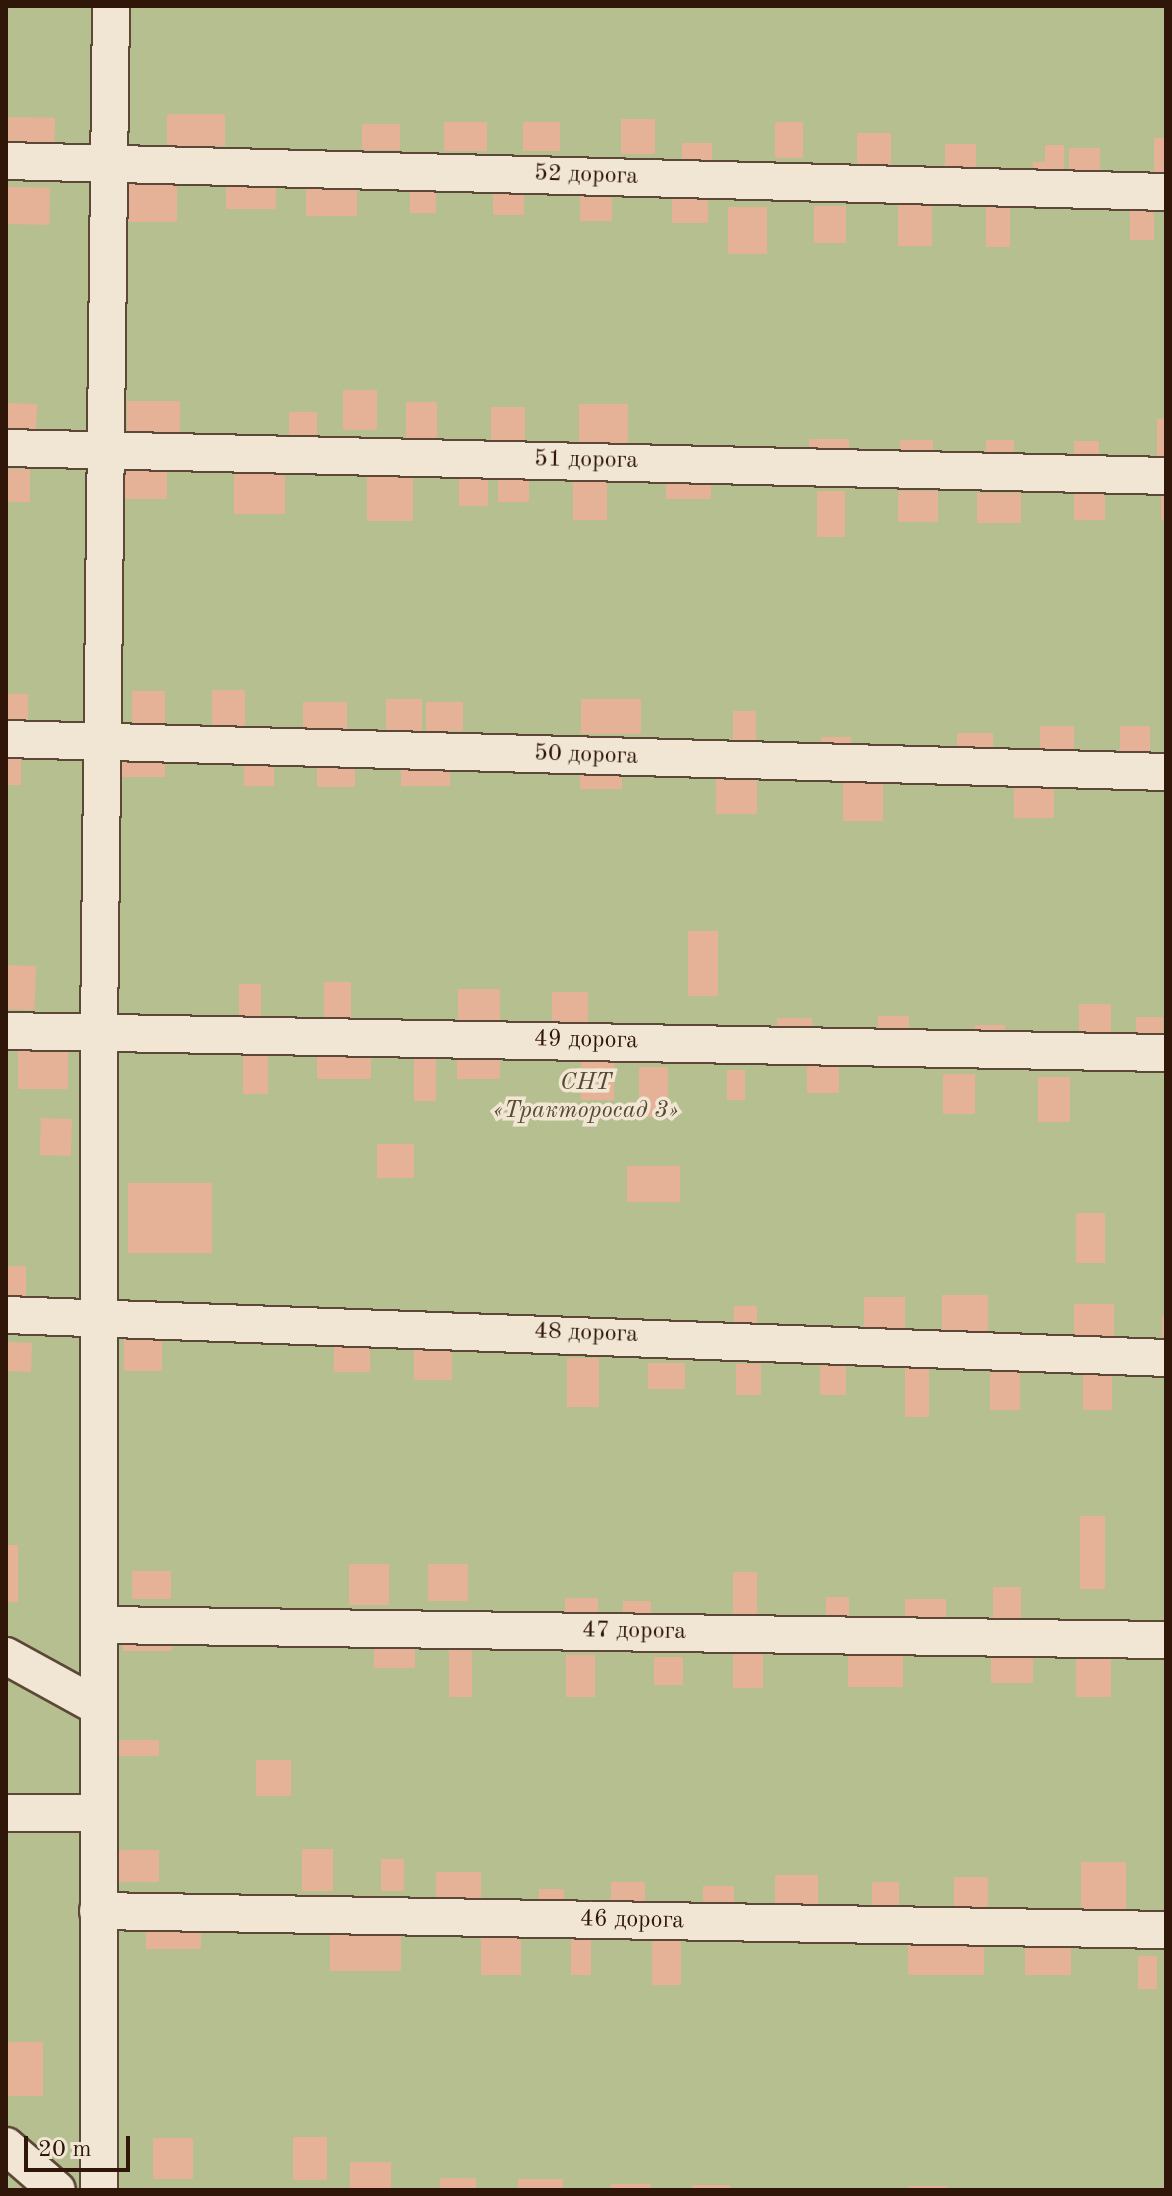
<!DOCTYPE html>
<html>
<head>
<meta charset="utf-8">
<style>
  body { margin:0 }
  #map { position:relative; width:1172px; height:2196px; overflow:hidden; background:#e8d9bb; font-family:"Old Standard TT",serif }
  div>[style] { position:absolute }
  .green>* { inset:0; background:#b6bf90; transform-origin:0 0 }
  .building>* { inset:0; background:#e6b297; transform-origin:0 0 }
  .roads { filter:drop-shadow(2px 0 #5d4736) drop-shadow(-2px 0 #5d4736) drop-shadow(0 2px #5d4736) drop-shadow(0 -2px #5d4736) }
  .street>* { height:36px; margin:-18px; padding:0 18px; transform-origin:18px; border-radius:18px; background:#f0e6d3 }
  span { translate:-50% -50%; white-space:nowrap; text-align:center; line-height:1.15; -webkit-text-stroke:7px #f0e6d3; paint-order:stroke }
  .street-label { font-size:24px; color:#2f1609 }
  .park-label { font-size:24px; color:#584932; font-style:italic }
  .frame { position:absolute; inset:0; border:8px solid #2f1609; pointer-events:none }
  .scale { position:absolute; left:24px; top:2136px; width:106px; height:36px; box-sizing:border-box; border:4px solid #2f1609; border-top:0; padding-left:10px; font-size:24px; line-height:28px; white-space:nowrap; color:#2f1609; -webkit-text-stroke:6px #f0e6d3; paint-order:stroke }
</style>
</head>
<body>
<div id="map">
  <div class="green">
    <i style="left:6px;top:6px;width:1160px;height:2184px"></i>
  </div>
  <div class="building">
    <i style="left:167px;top:114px;width:58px;height:32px"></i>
    <i style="left:6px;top:117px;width:49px;height:32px;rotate:1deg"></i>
    <i style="left:621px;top:119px;width:34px;height:35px"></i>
    <i style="left:444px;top:122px;width:43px;height:29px"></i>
    <i style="left:523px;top:122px;width:37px;height:29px"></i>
    <i style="left:775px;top:122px;width:28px;height:36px"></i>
    <i style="left:362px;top:124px;width:38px;height:26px"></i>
    <i style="left:857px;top:133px;width:34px;height:39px"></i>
    <i style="left:1154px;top:138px;width:12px;height:46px"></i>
    <i style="left:682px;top:143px;width:30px;height:29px"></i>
    <i style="left:945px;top:144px;width:31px;height:33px"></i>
    <i style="clip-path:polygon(1045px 145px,1064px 145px,1064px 182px,1033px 182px,1033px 162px,1045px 162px)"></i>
    <i style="left:1069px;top:148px;width:31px;height:34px"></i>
    <i style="left:123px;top:177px;width:54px;height:45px"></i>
    <i style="left:226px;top:180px;width:50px;height:29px"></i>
    <i style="left:306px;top:180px;width:51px;height:36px"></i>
    <i style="left:410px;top:180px;width:26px;height:33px"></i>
    <i style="left:493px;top:182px;width:31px;height:33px"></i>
    <i style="left:580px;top:184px;width:32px;height:37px"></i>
    <i style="left:6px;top:187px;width:44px;height:37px;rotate:1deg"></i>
    <i style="left:672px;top:199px;width:36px;height:24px"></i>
    <i style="left:986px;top:201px;width:24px;height:46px"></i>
    <i style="left:1130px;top:201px;width:24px;height:39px"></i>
    <i style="left:898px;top:202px;width:34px;height:44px"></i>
    <i style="left:814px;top:206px;width:32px;height:37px"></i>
    <i style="left:728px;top:207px;width:39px;height:47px"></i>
    <i style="left:343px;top:390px;width:34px;height:40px"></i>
    <i style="left:127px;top:401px;width:53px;height:35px"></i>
    <i style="left:406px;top:402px;width:31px;height:38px"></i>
    <i style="left:6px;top:403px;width:31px;height:37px;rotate:2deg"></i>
    <i style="left:579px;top:404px;width:49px;height:41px"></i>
    <i style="left:491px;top:407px;width:34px;height:34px"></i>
    <i style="left:289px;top:412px;width:28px;height:28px"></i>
    <i style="left:1157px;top:419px;width:9px;height:49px"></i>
    <i style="left:809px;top:439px;width:40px;height:23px"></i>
    <i style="left:900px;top:440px;width:33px;height:22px"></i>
    <i style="left:986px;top:440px;width:28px;height:26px"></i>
    <i style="left:1074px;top:441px;width:25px;height:27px"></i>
    <i style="left:498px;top:465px;width:31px;height:37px"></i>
    <i style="left:459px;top:468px;width:29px;height:38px"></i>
    <i style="left:6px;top:469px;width:24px;height:33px"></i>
    <i style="left:125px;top:470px;width:42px;height:29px"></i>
    <i style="left:234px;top:472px;width:51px;height:42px"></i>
    <i style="left:367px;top:472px;width:46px;height:49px"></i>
    <i style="left:573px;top:473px;width:34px;height:47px"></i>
    <i style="left:666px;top:476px;width:45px;height:23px"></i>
    <i style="left:1074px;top:489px;width:31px;height:31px"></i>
    <i style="left:817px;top:491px;width:28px;height:46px"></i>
    <i style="left:898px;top:491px;width:40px;height:31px"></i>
    <i style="left:977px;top:493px;width:44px;height:30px"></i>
    <i style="left:1161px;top:495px;width:5px;height:25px"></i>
    <i style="left:212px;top:690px;width:33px;height:41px"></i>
    <i style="left:132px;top:691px;width:33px;height:37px"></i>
    <i style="left:6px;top:694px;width:22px;height:35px"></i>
    <i style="left:386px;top:699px;width:36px;height:32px"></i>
    <i style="left:581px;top:699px;width:60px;height:35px"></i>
    <i style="left:303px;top:702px;width:44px;height:31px"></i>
    <i style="left:426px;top:702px;width:37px;height:29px"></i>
    <i style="left:733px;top:711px;width:23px;height:39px"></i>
    <i style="left:1040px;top:726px;width:34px;height:31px"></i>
    <i style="left:1120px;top:726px;width:30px;height:36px"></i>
    <i style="left:957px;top:733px;width:36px;height:22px"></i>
    <i style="left:821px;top:737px;width:30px;height:16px"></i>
    <i style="left:119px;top:752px;width:46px;height:25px"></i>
    <i style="left:6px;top:753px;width:15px;height:32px"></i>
    <i style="left:244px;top:756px;width:30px;height:30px"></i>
    <i style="left:317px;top:757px;width:38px;height:30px"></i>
    <i style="left:401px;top:762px;width:49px;height:24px"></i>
    <i style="left:580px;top:762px;width:42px;height:27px"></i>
    <i style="left:716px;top:775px;width:41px;height:39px"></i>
    <i style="left:1014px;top:782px;width:40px;height:36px"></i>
    <i style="left:843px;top:783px;width:40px;height:38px"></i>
    <i style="left:688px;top:931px;width:30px;height:65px"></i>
    <i style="left:6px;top:965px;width:30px;height:44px;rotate:2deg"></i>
    <i style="left:324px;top:982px;width:27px;height:41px"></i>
    <i style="left:239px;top:984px;width:22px;height:37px"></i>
    <i style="left:458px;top:989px;width:42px;height:34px"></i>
    <i style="left:552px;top:992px;width:36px;height:38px"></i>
    <i style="left:1079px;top:1004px;width:32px;height:43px"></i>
    <i style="left:878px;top:1016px;width:31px;height:26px"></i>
    <i style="left:1136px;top:1017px;width:27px;height:30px"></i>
    <i style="left:777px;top:1018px;width:35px;height:24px"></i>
    <i style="left:975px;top:1025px;width:30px;height:21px"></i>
    <i style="left:18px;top:1042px;width:50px;height:47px"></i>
    <i style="left:243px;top:1052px;width:25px;height:42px"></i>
    <i style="left:317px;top:1052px;width:54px;height:27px"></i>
    <i style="left:581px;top:1052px;width:33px;height:48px"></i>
    <i style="left:414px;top:1054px;width:22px;height:47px"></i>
    <i style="left:457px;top:1054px;width:43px;height:25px"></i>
    <i style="left:807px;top:1066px;width:32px;height:27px"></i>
    <i style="left:639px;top:1067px;width:29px;height:50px"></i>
    <i style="left:727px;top:1070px;width:18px;height:30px"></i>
    <i style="left:943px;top:1074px;width:32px;height:40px"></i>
    <i style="left:1038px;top:1077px;width:32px;height:45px"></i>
    <i style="left:41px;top:1118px;width:31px;height:37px;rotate:2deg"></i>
    <i style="left:377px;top:1144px;width:37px;height:34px"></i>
    <i style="left:627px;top:1166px;width:53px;height:36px"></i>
    <i style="left:128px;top:1183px;width:84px;height:70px"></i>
    <i style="left:1076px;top:1213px;width:29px;height:50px"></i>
    <i style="left:6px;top:1266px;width:20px;height:38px"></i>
    <i style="left:942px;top:1295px;width:46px;height:42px"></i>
    <i style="left:864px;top:1297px;width:41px;height:39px"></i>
    <i style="left:1074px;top:1304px;width:40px;height:40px"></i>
    <i style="left:734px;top:1306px;width:23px;height:25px"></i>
    <i style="left:1162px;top:1316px;width:4px;height:21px"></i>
    <i style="left:124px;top:1332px;width:38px;height:39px"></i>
    <i style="left:334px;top:1340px;width:36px;height:32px"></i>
    <i style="left:6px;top:1342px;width:26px;height:29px;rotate:2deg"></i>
    <i style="left:414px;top:1343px;width:38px;height:37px"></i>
    <i style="left:567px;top:1358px;width:32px;height:49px"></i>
    <i style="left:648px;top:1363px;width:37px;height:26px"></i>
    <i style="left:736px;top:1364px;width:25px;height:31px"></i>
    <i style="left:990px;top:1365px;width:30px;height:45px"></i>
    <i style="left:820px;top:1366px;width:26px;height:29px"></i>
    <i style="left:905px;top:1367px;width:24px;height:50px"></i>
    <i style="left:1083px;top:1369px;width:29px;height:41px"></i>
    <i style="left:1080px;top:1516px;width:25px;height:73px"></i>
    <i style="left:6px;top:1545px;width:12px;height:57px"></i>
    <i style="left:349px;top:1564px;width:40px;height:41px"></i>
    <i style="left:428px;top:1564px;width:40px;height:37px"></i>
    <i style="left:132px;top:1571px;width:39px;height:28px"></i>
    <i style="left:733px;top:1572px;width:24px;height:55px"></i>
    <i style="left:993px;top:1587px;width:28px;height:42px"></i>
    <i style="left:826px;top:1597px;width:23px;height:33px"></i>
    <i style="left:565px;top:1598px;width:33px;height:29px"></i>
    <i style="left:905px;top:1599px;width:41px;height:31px"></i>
    <i style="left:623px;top:1601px;width:28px;height:24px"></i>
    <i style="left:123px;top:1635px;width:49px;height:16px"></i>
    <i style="left:374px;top:1642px;width:41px;height:26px"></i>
    <i style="left:449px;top:1649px;width:23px;height:48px"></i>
    <i style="left:848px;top:1650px;width:55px;height:37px"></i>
    <i style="left:733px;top:1652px;width:30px;height:36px"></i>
    <i style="left:991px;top:1654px;width:42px;height:29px"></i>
    <i style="left:566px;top:1655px;width:29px;height:42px"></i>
    <i style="left:1076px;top:1655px;width:35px;height:42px"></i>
    <i style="left:654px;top:1657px;width:29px;height:28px"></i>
    <i style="left:117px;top:1740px;width:42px;height:16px"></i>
    <i style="left:256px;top:1760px;width:35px;height:36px"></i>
    <i style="left:302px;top:1849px;width:31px;height:42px"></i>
    <i style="left:119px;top:1850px;width:40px;height:32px"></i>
    <i style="left:381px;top:1859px;width:23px;height:32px"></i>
    <i style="left:1081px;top:1862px;width:45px;height:58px"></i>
    <i style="left:436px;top:1872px;width:45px;height:40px"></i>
    <i style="left:775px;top:1875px;width:43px;height:42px"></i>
    <i style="left:954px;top:1877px;width:34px;height:42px"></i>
    <i style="left:611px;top:1882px;width:34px;height:33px"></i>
    <i style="left:872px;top:1882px;width:27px;height:33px"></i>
    <i style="left:703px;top:1886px;width:31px;height:34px"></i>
    <i style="left:539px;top:1889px;width:25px;height:24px"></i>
    <i style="left:330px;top:1922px;width:71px;height:49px"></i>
    <i style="left:146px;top:1926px;width:55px;height:23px"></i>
    <i style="left:481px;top:1937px;width:40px;height:38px"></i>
    <i style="left:571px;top:1939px;width:20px;height:36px"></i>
    <i style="left:652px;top:1940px;width:29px;height:45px"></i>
    <i style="left:1025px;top:1943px;width:46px;height:32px"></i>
    <i style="left:908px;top:1944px;width:76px;height:31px"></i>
    <i style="left:1138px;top:1956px;width:19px;height:33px"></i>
    <i style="left:6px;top:2042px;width:37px;height:54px"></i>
    <i style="left:293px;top:2137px;width:34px;height:43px"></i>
    <i style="left:153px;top:2138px;width:40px;height:41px"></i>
    <i style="left:350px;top:2162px;width:41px;height:28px"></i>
    <i style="left:440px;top:2178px;width:36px;height:12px"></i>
    <i style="left:518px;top:2179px;width:45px;height:11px"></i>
    <i style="left:611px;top:2184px;width:40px;height:6px"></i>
    <i style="left:692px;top:2185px;width:38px;height:5px"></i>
    <i style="left:909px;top:2186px;width:38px;height:4px"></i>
  </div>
  <div class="roads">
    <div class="street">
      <i style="left:6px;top:161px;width:1160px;rotate:1.53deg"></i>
      <i style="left:6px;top:448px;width:1160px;rotate:1.38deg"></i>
      <i style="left:6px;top:739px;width:1160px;rotate:1.63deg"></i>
      <i style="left:6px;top:1031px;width:1160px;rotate:1.09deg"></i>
      <i style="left:6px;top:1315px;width:1161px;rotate:2.12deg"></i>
      <i style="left:102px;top:1625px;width:1064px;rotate:0.81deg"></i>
      <i style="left:6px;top:1656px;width:104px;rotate:28.8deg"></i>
      <i style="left:6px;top:1813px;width:91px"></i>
      <i style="left:98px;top:1911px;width:1068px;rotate:1.02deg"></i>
      <i style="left:6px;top:2146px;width:67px;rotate:40.8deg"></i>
      <i style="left:99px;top:2190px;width:1159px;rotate:-90deg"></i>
      <i style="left:99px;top:1031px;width:1025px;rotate:-89.33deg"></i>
    </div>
  </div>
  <div class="street-label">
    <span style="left:586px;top:176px;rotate:2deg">52 дорога</span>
    <span style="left:586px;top:461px;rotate:1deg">51 дорога</span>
    <span style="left:586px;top:756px;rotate:2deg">50 дорога</span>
    <span style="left:586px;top:1041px;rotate:1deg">49 дорога</span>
    <span style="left:586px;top:1334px;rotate:2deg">48 дорога</span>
    <span style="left:634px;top:1632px;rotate:1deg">47 дорога</span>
    <span style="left:632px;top:1921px;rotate:1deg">46 дорога</span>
  </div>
  <div class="park-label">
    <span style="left:586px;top:1098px">СНТ<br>«Тракторосад 3»</span>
  </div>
  <div class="frame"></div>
  <div class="scale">20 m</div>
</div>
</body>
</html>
